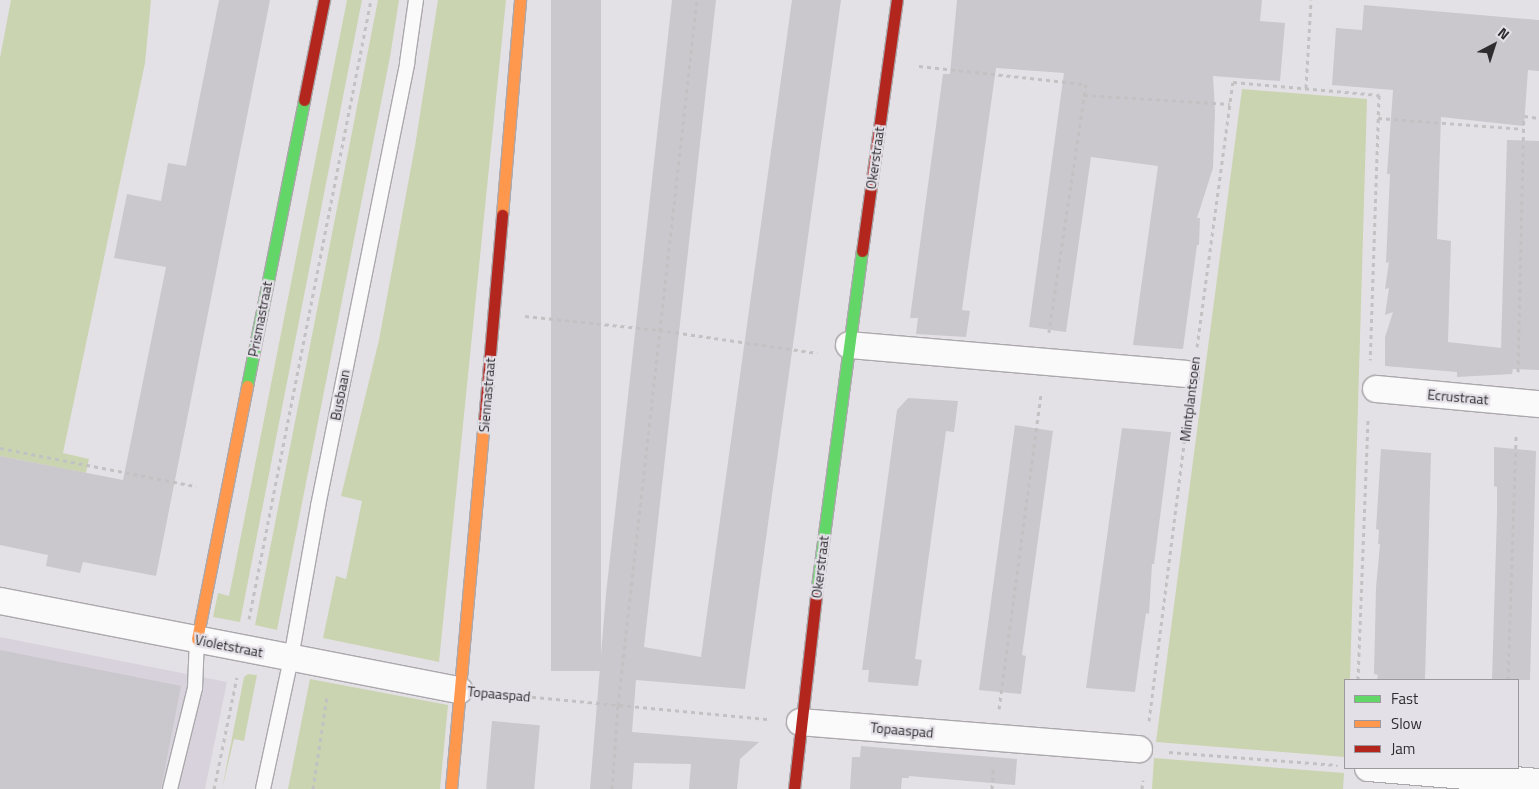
<!DOCTYPE html>
<html>
<head>
<meta charset="utf-8">
<style>
  body { margin:0 }
  #map { position:relative; width:1539px; height:789px; overflow:hidden; background:#e4e1e6; font-family:"Titillium Web",sans-serif }
  div>[style] { position:absolute }
  .built>* { inset:0; background:#d8d2dc }
  .green>* { inset:0; background:#cad4b0 }
  .building>* { inset:0; background:#cac8cc; transform-origin:0 0 }
  .path>* { height:3px; margin-top:-1.5px; transform-origin:0; background:repeating-linear-gradient(90deg,#c2c2c2 0 4px,transparent 0 8px) }
  .roads { filter:drop-shadow(1px 0 #aba8ac) drop-shadow(-1px 0 #aba8ac) drop-shadow(0 1px #aba8ac) drop-shadow(0 -1px #aba8ac) }
  .lane>* { height:14px; margin:-7px; padding:0 7px; transform-origin:7px; border-radius:7px; background:#fbfafb }
  .street>* { height:26px; margin:-13px; padding:0 13px; transform-origin:13px; border-radius:13px; background:#fbfafb }
  .fast>* { height:11px; margin:-5.5px; padding:0 5.5px; transform-origin:5.5px; border-radius:5.5px; background:#63d668 }
  .slow>* { height:11px; margin:-5.5px; padding:0 5.5px; transform-origin:5.5px; border-radius:5.5px; background:#ff974d }
  .jam>* { height:11px; margin:-5.5px; padding:0 5.5px; transform-origin:5.5px; border-radius:5.5px; background:#b3261e }
  span { translate:-50% -50%; white-space:nowrap; text-align:center; line-height:1.15; -webkit-text-stroke:4.5px #e4e0e7; paint-order:stroke }
  .street-label { font-size:14px; color:#2f2d30 }
  .legend { position:absolute; left:1344px; top:679px; width:175px; height:90px; box-sizing:border-box; background:#e4e0e7; border:1px solid #9c989e; margin:0; padding:6px 9px; list-style:none; font-size:15px; color:#2f2d30 }
  .legend li { display:flex; align-items:center; gap:10px; height:25px }
  .legend b { width:25px; border:1px solid #9c989e }
  .north { position:absolute; left:1469px; top:20px; width:50px; height:50px; -webkit-text-stroke:4px #e4e0e7; paint-order:stroke; rotate:40deg; font-size:14px; font-weight:700; line-height:20px; text-align:center; color:#2f2d30 }
  .north::after { content:''; display:block; margin:auto; width:18px; height:22px; background:#2f2d30; clip-path:polygon(50% 0,100% 100%,50% 72%,0 100%) }
</style>
</head>
<body>
<div id="map">
  <div class="built">
    <i style="clip-path:polygon(0 637px,227px 682px,205px 789px,0 789px)"></i>
  </div>
  <div class="green">
    <i style="clip-path:polygon(11px 0,151px 0,145px 63px,63px 453px,89px 459px,86px 473px,0 456px,0 58px)"></i>
    <i style="clip-path:polygon(347px 0,362px 0,240px 622px,213px 617px,218px 593px,229px 596px,235px 566px)"></i>
    <i style="clip-path:polygon(378px 0,399px 0,390px 57px,277px 630px,255px 625px)"></i>
    <i style="clip-path:polygon(438px 0,506px 0,439px 662px,323px 638px,336px 576px,346px 579px,362px 501px,341px 496px,379px 340px,415px 146px)"></i>
    <i style="clip-path:polygon(1242px 89px,1367px 99px,1350px 680px,1345px 680px,1345px 757px,1156px 742px)"></i>
    <i style="clip-path:polygon(248px 674px,257px 675px,244px 741px,234px 739px,222px 789px,244px 677px)"></i>
    <i style="clip-path:polygon(310px 679px,448px 705px,440px 789px,288px 789px)"></i>
    <i style="clip-path:polygon(1154px 758px,1344px 773px,1343px 789px,1152px 789px)"></i>
  </div>
  <div class="building">
    <i style="clip-path:polygon(219px 0,270px 0,156px 576px,83px 562px,80px 573px,46px 566px,48px 555px,0 545px,0 456px,123px 480px,166px 267px,114px 258px,127px 194px,161px 201px,168px 163px,186px 166px)"></i>
    <i style="left:551px;top:0;width:50px;height:671px"></i>
    <i style="clip-path:polygon(672px 0,716px 0,644px 647px,701px 657px,792px 0,841px 0,745px 689px,636px 680px,632px 732px,759px 742px,740px 759px,737px 789px,689px 789px,691px 764px,634px 763px,632px 789px,590px 789px,606px 594px)"></i>
    <i style="clip-path:polygon(957px 0,1262px 0,1260px 21px,1285px 23px,1280px 81px,1213px 76px,1215px 111px,1213px 168px,1197px 218px,1200px 218px,1199px 245px,1197px 245px,1183px 349px,1133px 345px,1158px 166px,1091px 157px,1066px 332px,1029px 327px,1064px 73px,996px 68px,962px 310px,970px 311px,966px 337px,916px 334px,918px 318px,910px 318px,943px 74px,950px 74px)"></i>
    <i style="clip-path:polygon(1364px 5px,1539px 20px,1539px 71px,1528px 70px,1524px 126px,1441px 117px,1437px 239px,1451px 241px,1448px 342px,1501px 348px,1507px 140px,1539px 141px,1539px 370px,1513px 369px,1512px 374px,1457px 377px,1457px 372px,1385px 366px,1385px 337px,1393px 312px,1385px 315px,1389px 288px,1385px 289px,1389px 262px,1386px 263px,1390px 174px,1387px 174px,1393px 90px,1332px 85px,1336px 28px,1362px 30px)"></i>
    <i style="clip-path:polygon(908px 398px,958px 401px,954px 432px,946px 431px,932px 532px,915px 659px,922px 660px,918px 686px,868px 682px,869px 670px,862px 670px,897px 410px)"></i>
    <i style="clip-path:polygon(1015px 425px,1053px 431px,1022px 655px,1026px 656px,1021px 694px,979px 690px)"></i>
    <i style="clip-path:polygon(1122px 428px,1171px 432px,1154px 564px,1152px 564px,1149px 614px,1146px 613px,1135px 692px,1086px 688px)"></i>
    <i style="clip-path:polygon(1494px 447px,1536px 451px,1530px 680px,1492px 680px,1497px 513px,1497px 487px,1494px 486px)"></i>
    <i style="clip-path:polygon(1381px 449px,1431px 453px,1425px 680px,1377px 680px,1378px 675px,1374px 674px,1376px 588px,1380px 544px,1378px 544px,1379px 530px,1376px 529px)"></i>
    <i style="clip-path:polygon(0 650px,181px 686px,161px 789px,0 789px)"></i>
    <i style="left:492px;top:721px;width:48px;height:68px;rotate:5deg"></i>
    <i style="clip-path:polygon(861px 746px,1017px 759px,1015px 785px,909px 776px,909px 778px,902px 778px,901px 789px,850px 789px,852px 757px,860px 757px)"></i>
  </div>
  <div class="path">
    <i style="left:919px;top:66px;width:168px;rotate:6.2deg"></i>
    <i style="left:1086px;top:84px;width:251px;rotate:98.5deg"></i>
    <i style="left:1306px;top:88px;width:88px;rotate:-86.7deg"></i>
    <i style="left:1084px;top:95px;width:146px;rotate:3.5deg"></i>
    <i style="left:1378px;top:118px;width:145px;rotate:4.3deg"></i>
    <i style="left:525px;top:316px;width:135px;rotate:6deg"></i>
    <i style="left:659px;top:330px;width:160px;rotate:8.3deg"></i>
    <i style="left:1197px;top:347px;width:267px;rotate:-82.3deg"></i>
    <i style="left:1233px;top:82px;width:147px;rotate:5.1deg"></i>
    <i style="left:1379px;top:95px;width:265px;rotate:91.9deg"></i>
    <i style="left:1518px;top:372px;width:256px;rotate:-88.7deg"></i>
    <i style="left:1524px;top:116px;width:15px;rotate:8deg"></i>
    <i style="left:0;top:448px;width:200px;rotate:11deg"></i>
    <i style="left:249px;top:619px;width:631px;rotate:-78.85deg"></i>
    <i style="left:1358px;top:680px;width:261px;rotate:-87.8deg"></i>
    <i style="left:1508px;top:680px;width:246px;rotate:-88.1deg"></i>
    <i style="left:492px;top:693px;width:278px;rotate:5.4deg"></i>
    <i style="left:999px;top:709px;width:319px;rotate:-82.4deg"></i>
    <i style="left:1149px;top:721px;width:319px;rotate:-82.8deg"></i>
    <i style="left:1169px;top:752px;width:169px;rotate:4.4deg"></i>
    <i style="left:214px;top:789px;width:114px;rotate:-78.4deg"></i>
    <i style="left:313px;top:789px;width:94px;rotate:-81.4deg"></i>
    <i style="left:612px;top:789px;width:84px;rotate:-85.9deg"></i>
    <i style="left:618px;top:705px;width:709px;rotate:-83.61deg"></i>
    <i style="left:992px;top:789px;width:22px;rotate:-87deg"></i>
    <i style="left:1142px;top:789px;width:9px;rotate:-84deg"></i>
  </div>
  <div class="roads">
    <div class="lane">
      <i style="left:170px;top:789px;width:104px;rotate:-76.1deg"></i>
      <i style="left:195px;top:688px;width:49px;rotate:-87.7deg"></i>
      <i style="left:263px;top:789px;width:134px;rotate:-77.9deg"></i>
      <i style="left:291px;top:658px;width:154px;rotate:-79.9deg"></i>
      <i style="left:318px;top:506px;width:452px;rotate:-78.6deg"></i>
      <i style="left:407px;top:63px;width:64px;rotate:-81.9deg"></i>
    </div>
    <div class="street">
      <i style="left:849px;top:345px;width:338px;rotate:4.9deg"></i>
      <i style="left:1376px;top:389px;width:164px;rotate:5.3deg"></i>
      <i style="left:0;top:601px;width:468px;rotate:11deg"></i>
      <i style="left:800px;top:722px;width:340px;rotate:4.6deg"></i>
      <i style="left:1368px;top:768px;width:172px;rotate:4.7deg"></i>
    </div>
    <div class="fast">
      <i style="left:247px;top:386px;width:292px;rotate:-78.7deg"></i>
      <i style="left:817px;top:587px;width:339px;rotate:-82.4deg"></i>
    </div>
    <div class="slow">
      <i style="left:502px;top:215px;width:216px;rotate:-85.2deg"></i>
      <i style="left:197px;top:639px;width:258px;rotate:-78.8deg"></i>
      <i style="left:451px;top:789px;width:368px;rotate:-84.9deg"></i>
    </div>
    <div class="jam">
      <i style="left:304px;top:100px;width:102px;rotate:-78.7deg"></i>
      <i style="left:862px;top:251px;width:253px;rotate:-82.1deg"></i>
      <i style="left:484px;top:422px;width:208px;rotate:-85deg"></i>
      <i style="left:794px;top:789px;width:203px;rotate:-83.5deg"></i>
    </div>
  </div>
  <div class="street-label">
    <span style="left:875px;top:158px;rotate:-82deg">Okerstraat</span>
    <span style="left:260px;top:319px;rotate:-79deg">Prismastraat</span>
    <span style="left:340px;top:395px;rotate:-79deg">Busbaan</span>
    <span style="left:487px;top:395px;rotate:-85deg">Siennastraat</span>
    <span style="left:1458px;top:397px;rotate:5deg">Ecrustraat</span>
    <span style="left:1190px;top:399px;rotate:-83deg">Mintplantsoen</span>
    <span style="left:820px;top:567px;rotate:-83deg">Okerstraat</span>
    <span style="left:229px;top:646px;rotate:11deg">Violetstraat</span>
    <span style="left:499px;top:694px;rotate:5deg">Topaaspad</span>
    <span style="left:902px;top:730px;rotate:5deg">Topaaspad</span>
  </div>
  <ul class="legend">
  <li><b style="height:6px;background:#63d668"></b>Fast</li>
  <li><b style="height:6px;background:#ff974d"></b>Slow</li>
  <li><b style="height:6px;background:#b3261e"></b>Jam</li>
  </ul>
  <div class="north">N</div>
</div>
</body>
</html>
